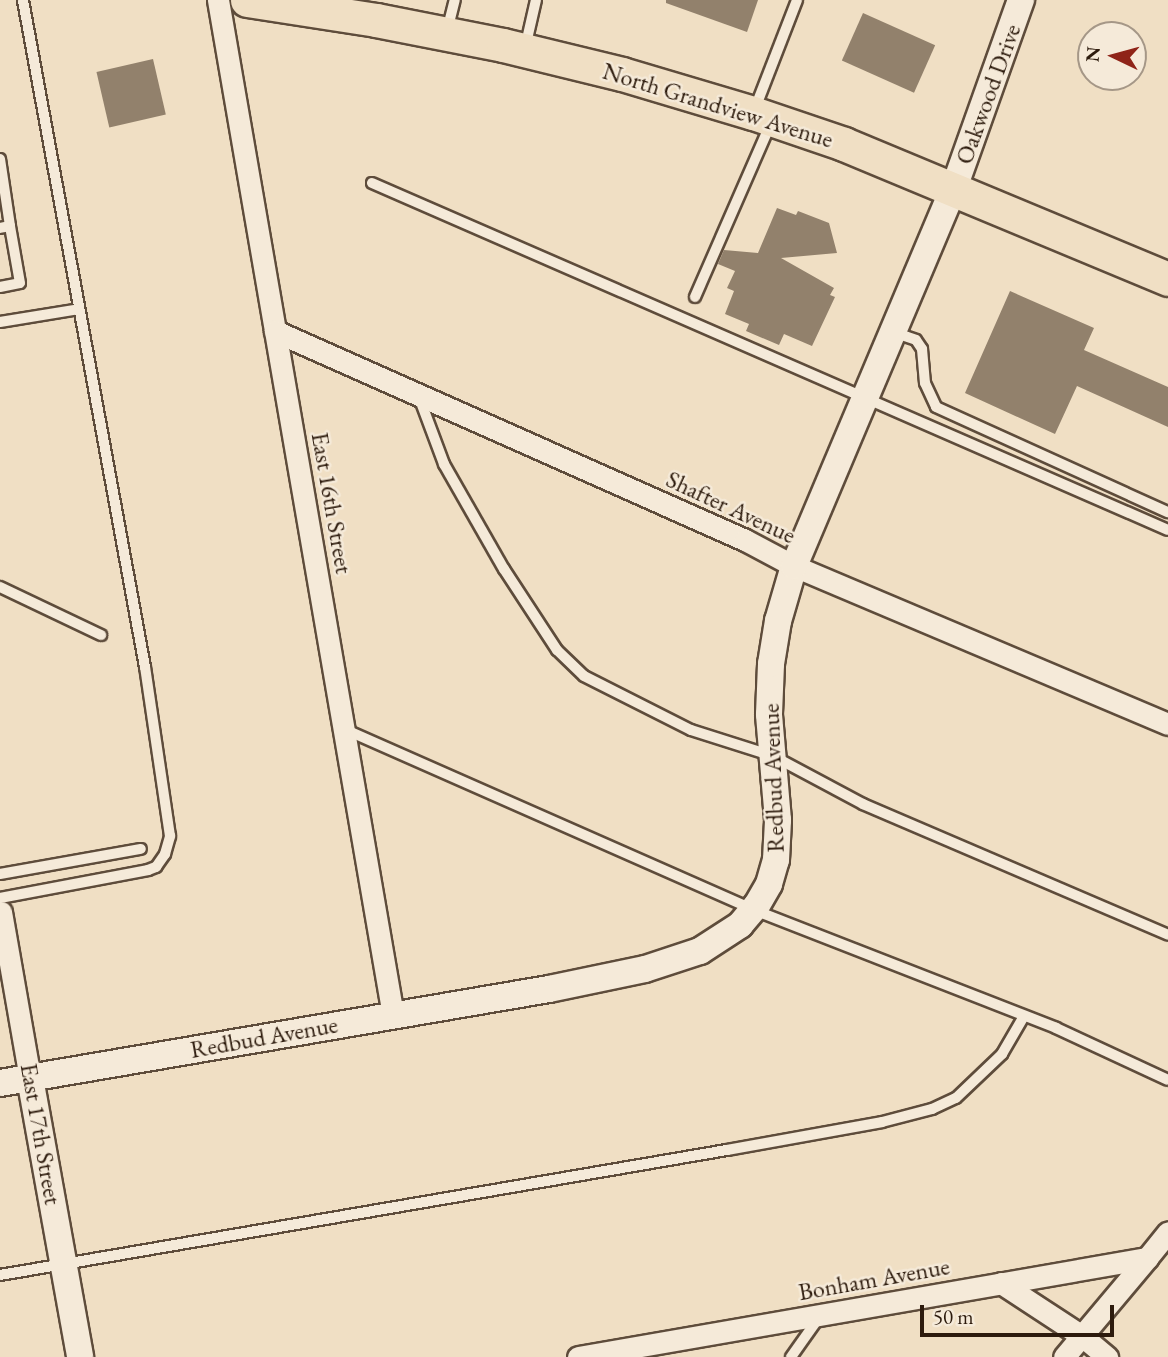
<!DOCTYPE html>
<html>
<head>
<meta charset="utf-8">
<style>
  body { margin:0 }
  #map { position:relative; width:1168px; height:1357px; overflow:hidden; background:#f0dfc4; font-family:"EB Garamond",serif }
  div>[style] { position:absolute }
  .building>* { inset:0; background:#92816c; transform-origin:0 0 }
  .roads { filter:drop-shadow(2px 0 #5e4c3b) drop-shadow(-2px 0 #5e4c3b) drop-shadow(0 2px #5e4c3b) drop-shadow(0 -2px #5e4c3b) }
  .service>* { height:10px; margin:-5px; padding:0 5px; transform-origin:5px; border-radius:5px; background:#f5ead9 }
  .minor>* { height:21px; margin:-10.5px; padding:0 10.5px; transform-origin:10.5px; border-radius:10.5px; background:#f5ead9 }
  .tertiary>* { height:26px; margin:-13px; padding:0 13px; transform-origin:13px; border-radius:13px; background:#f5ead9 }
  .primary>* { height:33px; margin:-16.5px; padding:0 16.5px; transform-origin:16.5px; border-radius:16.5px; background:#f0dfc4 }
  span { translate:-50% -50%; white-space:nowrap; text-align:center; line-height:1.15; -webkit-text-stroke:5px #f5ead9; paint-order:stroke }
  .street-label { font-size:24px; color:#2d1b0d }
  .north { position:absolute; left:1077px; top:21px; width:70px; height:70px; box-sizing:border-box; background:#f5ead9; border:2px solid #a59787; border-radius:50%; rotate:275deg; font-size:19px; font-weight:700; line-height:28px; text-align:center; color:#2d1b0d }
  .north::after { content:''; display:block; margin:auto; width:24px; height:32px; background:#8f2418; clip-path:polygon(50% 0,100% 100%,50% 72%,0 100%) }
  .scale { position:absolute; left:920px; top:1305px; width:194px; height:32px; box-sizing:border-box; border:4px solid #2d1b0d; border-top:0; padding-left:9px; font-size:21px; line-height:24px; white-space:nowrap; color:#2d1b0d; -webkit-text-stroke:5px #f5ead9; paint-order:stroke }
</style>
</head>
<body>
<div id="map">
  <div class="building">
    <i style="clip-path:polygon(666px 0,758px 0,747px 32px,666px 3px)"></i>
    <i style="left:863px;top:13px;width:79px;height:52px;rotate:24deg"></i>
    <i style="left:153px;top:59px;width:57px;height:58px;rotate:77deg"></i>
    <i style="clip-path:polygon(777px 208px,796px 215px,798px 211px,829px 223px,837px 253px,781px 258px,834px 288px,830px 295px,835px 297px,812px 346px,784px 334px,779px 345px,746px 331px,749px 324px,725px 314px,734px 291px,727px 288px,735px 271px,718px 264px,724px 250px,758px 253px)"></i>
    <i style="clip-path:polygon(1010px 291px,1094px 328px,1084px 350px,1168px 387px,1168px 427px,1077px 386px,1055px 434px,965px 393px)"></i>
  </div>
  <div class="roads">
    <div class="service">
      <i style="left:447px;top:31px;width:32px;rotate:-76deg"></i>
      <i style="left:525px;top:48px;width:49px;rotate:-77.1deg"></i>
      <i style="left:754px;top:111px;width:119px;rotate:-68.8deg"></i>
      <i style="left:0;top:159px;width:68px;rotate:81.5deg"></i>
      <i style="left:10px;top:226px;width:10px;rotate:169deg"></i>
      <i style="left:372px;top:183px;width:868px;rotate:23.55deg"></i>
      <i style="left:0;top:287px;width:20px;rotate:-11deg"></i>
      <i style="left:20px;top:283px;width:58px;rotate:-100deg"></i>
      <i style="left:695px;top:297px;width:190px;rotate:-66.4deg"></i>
      <i style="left:0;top:322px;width:80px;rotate:-9.3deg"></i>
      <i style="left:893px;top:332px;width:24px;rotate:19deg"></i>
      <i style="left:916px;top:340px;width:11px;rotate:56deg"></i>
      <i style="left:922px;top:349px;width:34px;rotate:85deg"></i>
      <i style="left:925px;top:383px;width:26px;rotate:65deg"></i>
      <i style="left:936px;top:407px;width:255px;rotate:24.4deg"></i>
      <i style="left:419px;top:397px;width:72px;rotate:69.5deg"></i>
      <i style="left:444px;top:464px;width:121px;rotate:60.3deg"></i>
      <i style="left:504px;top:569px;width:97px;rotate:56.8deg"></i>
      <i style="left:557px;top:650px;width:37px;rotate:44deg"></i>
      <i style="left:584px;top:676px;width:120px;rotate:26.8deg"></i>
      <i style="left:691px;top:730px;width:86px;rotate:17.6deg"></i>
      <i style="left:773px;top:756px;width:102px;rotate:28.1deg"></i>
      <i style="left:863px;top:804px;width:332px;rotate:23.2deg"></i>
      <i style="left:0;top:587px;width:112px;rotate:25.4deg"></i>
      <i style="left:344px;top:729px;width:448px;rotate:23.8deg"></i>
      <i style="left:754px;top:910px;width:324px;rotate:21.3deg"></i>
      <i style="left:1056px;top:1028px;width:123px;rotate:24.9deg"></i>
      <i style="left:0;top:874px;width:143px;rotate:-10.1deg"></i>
      <i style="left:0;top:898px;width:151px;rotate:-10.7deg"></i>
      <i style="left:148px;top:870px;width:9px;rotate:-21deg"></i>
      <i style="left:156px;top:867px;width:16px;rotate:-55deg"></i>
      <i style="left:165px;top:854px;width:19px;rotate:-74deg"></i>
      <i style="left:170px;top:836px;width:171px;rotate:-98.4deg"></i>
      <i style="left:145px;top:667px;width:678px;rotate:-100.37deg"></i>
      <i style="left:0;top:1275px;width:738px;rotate:-9.76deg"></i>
      <i style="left:727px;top:1150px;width:158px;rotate:-10.2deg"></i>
      <i style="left:882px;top:1122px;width:52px;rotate:-14.6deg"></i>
      <i style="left:932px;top:1109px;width:26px;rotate:-25deg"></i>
      <i style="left:956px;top:1098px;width:64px;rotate:-43.7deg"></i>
      <i style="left:1002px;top:1054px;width:44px;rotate:-59.9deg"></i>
      <i style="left:791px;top:1357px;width:50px;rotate:-54.7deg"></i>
    </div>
    <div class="minor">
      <i style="left:218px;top:0;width:1030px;rotate:80.22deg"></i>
      <i style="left:275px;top:331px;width:514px;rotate:23.97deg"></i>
      <i style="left:745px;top:540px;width:55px;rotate:28deg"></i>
      <i style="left:794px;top:566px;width:406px;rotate:22.9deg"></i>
      <i style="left:1px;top:912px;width:169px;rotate:80.1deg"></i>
      <i style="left:1001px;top:1283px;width:97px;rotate:33.2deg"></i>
      <i style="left:1082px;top:1336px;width:33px;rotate:40deg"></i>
      <i style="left:578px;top:1357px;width:578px;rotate:-9.87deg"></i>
      <i style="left:1147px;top:1258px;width:33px;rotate:-51deg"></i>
      <i style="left:1064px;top:1357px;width:129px;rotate:-50deg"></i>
    </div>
    <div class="tertiary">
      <i style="left:30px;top:1078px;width:283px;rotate:79.8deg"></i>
      <i style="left:0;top:1083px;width:557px;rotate:-9.72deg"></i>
      <i style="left:549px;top:989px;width:98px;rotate:-11.8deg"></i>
      <i style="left:645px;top:969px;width:58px;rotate:-18.1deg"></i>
      <i style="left:700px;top:951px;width:48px;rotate:-33deg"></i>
      <i style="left:740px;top:925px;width:26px;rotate:-50deg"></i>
      <i style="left:757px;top:905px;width:24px;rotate:-60deg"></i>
      <i style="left:769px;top:884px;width:25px;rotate:-74deg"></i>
      <i style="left:776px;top:860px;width:40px;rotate:-87.1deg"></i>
      <i style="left:778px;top:820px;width:106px;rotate:-94.9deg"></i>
      <i style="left:769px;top:714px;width:50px;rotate:-87.7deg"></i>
      <i style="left:771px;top:664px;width:44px;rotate:-80.8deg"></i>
      <i style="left:778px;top:621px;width:57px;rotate:-73.8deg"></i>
      <i style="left:794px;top:566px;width:410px;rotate:-67.1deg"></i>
      <i style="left:954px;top:188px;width:200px;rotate:-70.4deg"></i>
    </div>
    <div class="primary">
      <i style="left:247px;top:0;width:131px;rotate:8.8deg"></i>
      <i style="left:376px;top:20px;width:129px;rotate:11.1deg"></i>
      <i style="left:503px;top:45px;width:122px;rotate:13.7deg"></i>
      <i style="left:622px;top:74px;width:137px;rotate:16.6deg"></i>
      <i style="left:753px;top:113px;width:96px;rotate:18.8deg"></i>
      <i style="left:844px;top:144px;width:351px;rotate:22.6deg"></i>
    </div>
  </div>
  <div class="street-label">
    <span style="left:988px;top:94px;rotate:-70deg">Oakwood Drive</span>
    <span style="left:718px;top:105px;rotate:17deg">North Grandview Avenue</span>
    <span style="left:332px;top:503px;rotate:80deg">East 16th Street</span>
    <span style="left:731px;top:507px;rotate:25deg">Shafter Avenue</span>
    <span style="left:773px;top:778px;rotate:-92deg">Redbud Avenue</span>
    <span style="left:264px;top:1037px;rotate:-10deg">Redbud Avenue</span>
    <span style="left:41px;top:1134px;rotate:80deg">East 17th Street</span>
    <span style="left:874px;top:1279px;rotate:-10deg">Bonham Avenue</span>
  </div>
  <div class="north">N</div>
  <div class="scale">50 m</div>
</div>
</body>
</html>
